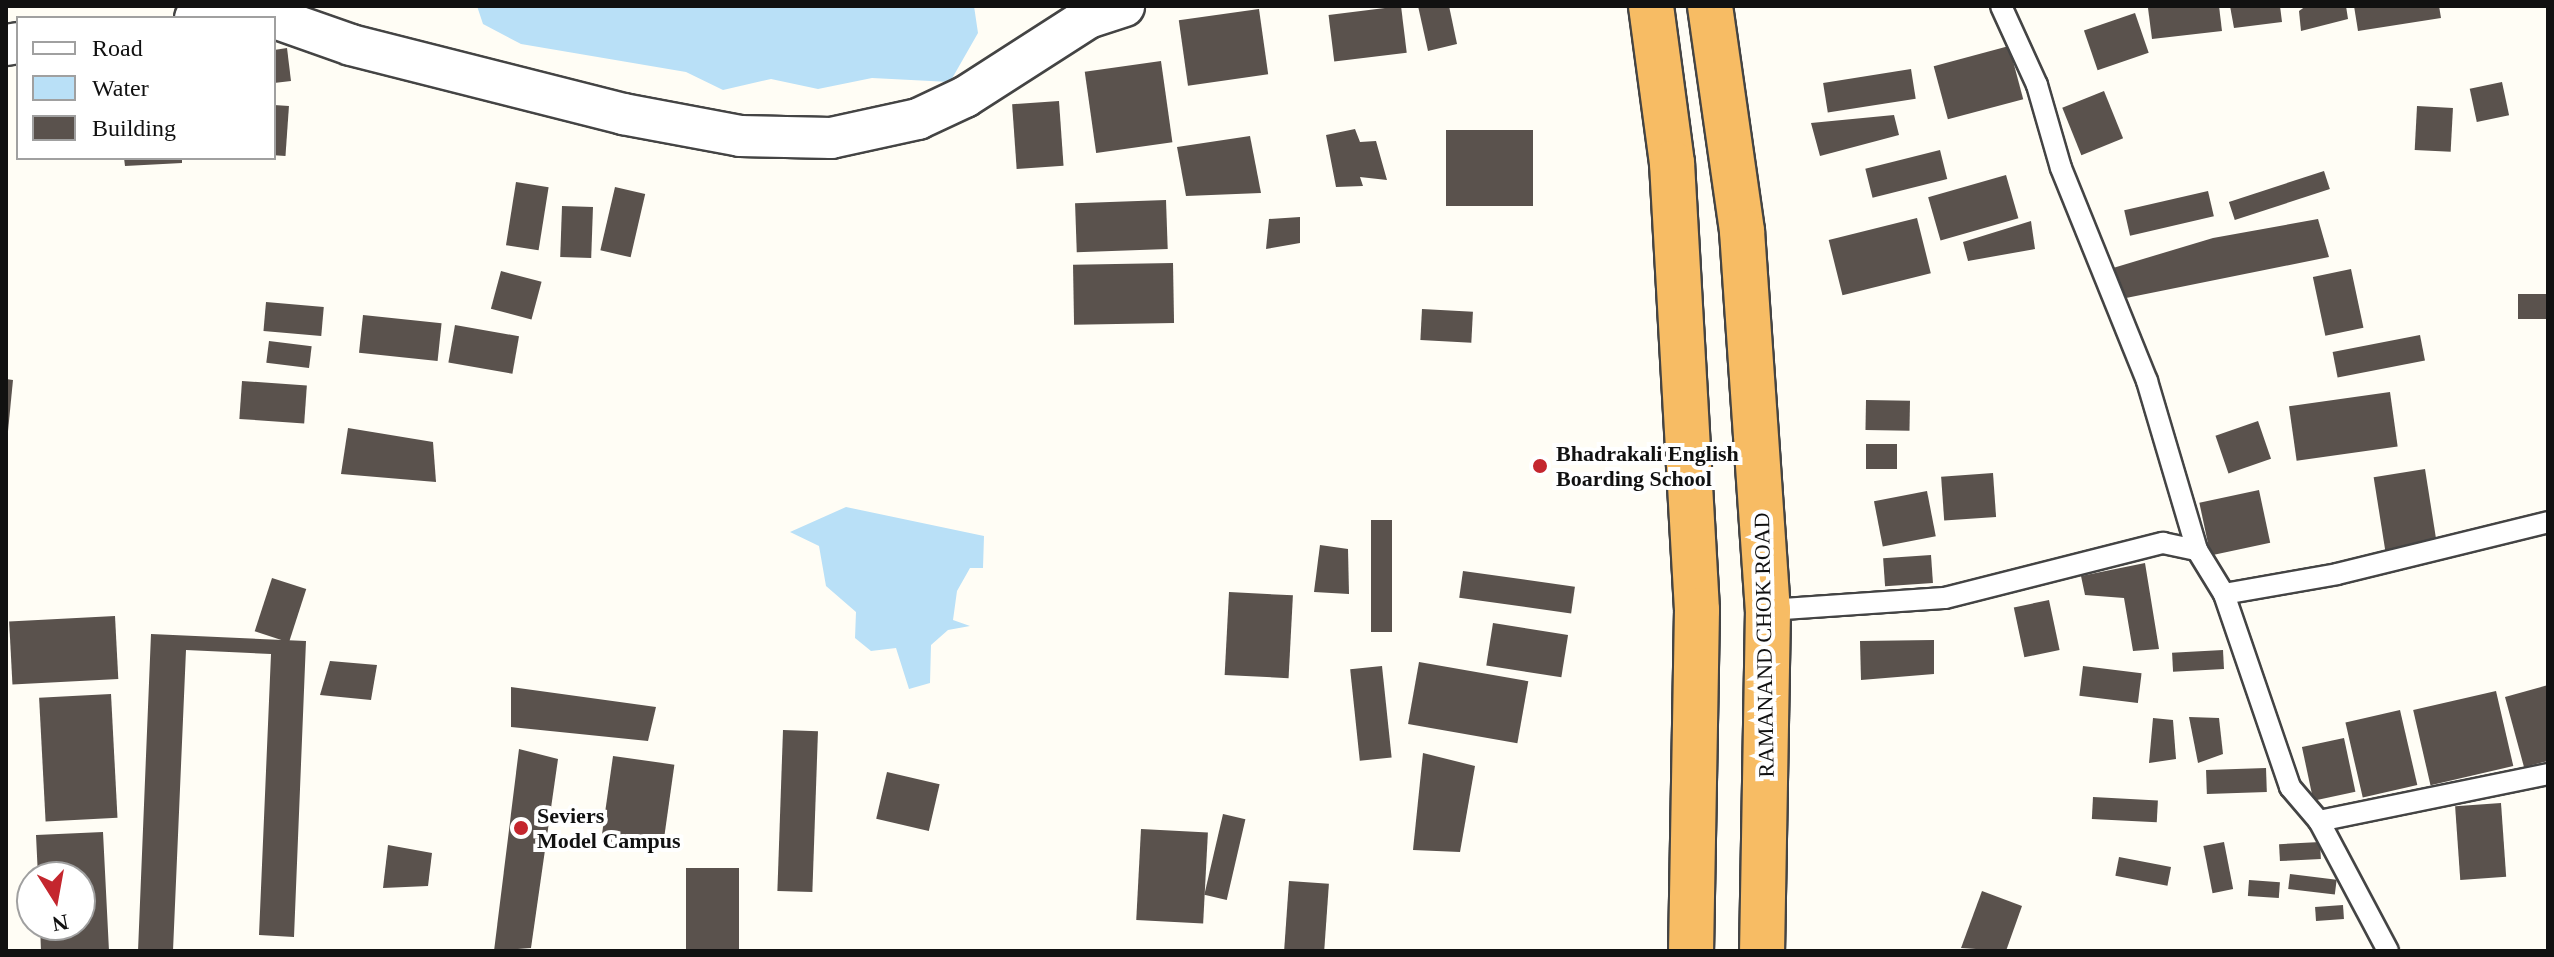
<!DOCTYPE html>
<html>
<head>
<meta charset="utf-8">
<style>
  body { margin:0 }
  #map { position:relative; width:2554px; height:957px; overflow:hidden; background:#fffdf5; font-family:"Times New Roman",serif }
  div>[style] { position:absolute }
  .water>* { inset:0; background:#b9e0f7 }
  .building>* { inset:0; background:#5a524d; transform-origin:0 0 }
  .roads { filter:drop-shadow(2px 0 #444) drop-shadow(-2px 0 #444) drop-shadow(0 2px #444) drop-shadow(0 -2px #444) }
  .service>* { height:20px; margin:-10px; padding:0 10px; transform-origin:10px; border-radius:10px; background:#fff }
  .minor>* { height:40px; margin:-20px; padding:0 20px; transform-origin:20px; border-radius:20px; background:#fff }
  .trunk>* { height:44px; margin:-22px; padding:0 22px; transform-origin:22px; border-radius:22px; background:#f7bc64 }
  .dots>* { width:22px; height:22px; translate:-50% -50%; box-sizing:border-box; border:4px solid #fff; border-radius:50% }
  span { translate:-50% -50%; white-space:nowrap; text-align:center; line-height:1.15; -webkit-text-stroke:8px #fff; paint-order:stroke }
  .poi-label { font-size:22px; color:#111; font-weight:700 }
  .left { translate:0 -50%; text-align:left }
  .street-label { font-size:22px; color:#111 }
  .frame { position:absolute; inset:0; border:8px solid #111; pointer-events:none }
  .legend { position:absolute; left:16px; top:16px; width:260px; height:144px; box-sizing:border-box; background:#fff; border:2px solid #a0a0a0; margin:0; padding:10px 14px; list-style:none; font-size:24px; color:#111 }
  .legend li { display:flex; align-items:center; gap:16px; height:40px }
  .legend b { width:40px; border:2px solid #a0a0a0 }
  .north { position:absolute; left:16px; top:861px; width:80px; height:80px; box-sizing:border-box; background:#fff; border:2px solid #a0a0a0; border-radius:50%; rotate:169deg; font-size:22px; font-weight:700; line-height:32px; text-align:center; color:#111 }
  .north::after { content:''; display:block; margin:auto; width:28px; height:36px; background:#c4262e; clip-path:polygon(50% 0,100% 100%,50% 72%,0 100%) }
</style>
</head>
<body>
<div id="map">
  <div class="water">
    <i style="clip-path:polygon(477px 6px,974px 6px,978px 33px,950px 82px,872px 78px,818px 89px,771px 79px,723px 90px,686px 72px,521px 44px,483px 24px)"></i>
    <i style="clip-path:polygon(846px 507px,984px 536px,983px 568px,970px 568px,957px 591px,953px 620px,970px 626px,948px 630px,931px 645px,930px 683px,909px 689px,896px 648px,871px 651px,855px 638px,856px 612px,826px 586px,819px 546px,790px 532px)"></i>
  </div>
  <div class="building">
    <i style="left:1401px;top:6px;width:47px;height:73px;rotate:83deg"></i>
    <i style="clip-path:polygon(1418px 6px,1449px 6px,1457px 44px,1428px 51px)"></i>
    <i style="clip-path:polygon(2219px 6px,2222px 31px,2152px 39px,2148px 8px)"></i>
    <i style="clip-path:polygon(2230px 6px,2280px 6px,2282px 22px,2234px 28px)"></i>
    <i style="clip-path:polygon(2306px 6px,2346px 6px,2348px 19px,2301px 31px,2299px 11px)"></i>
    <i style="clip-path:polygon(2354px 6px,2439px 6px,2441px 18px,2358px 31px)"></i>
    <i style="left:1259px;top:9px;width:66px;height:81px;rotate:82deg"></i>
    <i style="left:2135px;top:13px;width:42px;height:54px;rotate:71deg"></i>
    <i style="left:2009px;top:46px;width:55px;height:78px;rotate:75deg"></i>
    <i style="clip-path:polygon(287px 48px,291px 81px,274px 83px,274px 50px)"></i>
    <i style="left:1161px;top:61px;width:82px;height:77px;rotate:82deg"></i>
    <i style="left:1911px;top:69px;width:30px;height:89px;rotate:81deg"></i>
    <i style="left:2502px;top:82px;width:34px;height:33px;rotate:78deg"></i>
    <i style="left:2104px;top:91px;width:51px;height:45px;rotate:68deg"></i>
    <i style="left:1059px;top:101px;width:65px;height:47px;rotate:86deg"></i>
    <i style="left:274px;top:105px;width:15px;height:50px;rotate:4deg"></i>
    <i style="left:2417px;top:106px;width:36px;height:44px;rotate:3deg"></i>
    <i style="clip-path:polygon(1894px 115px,1899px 135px,1820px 156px,1811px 123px)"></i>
    <i style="clip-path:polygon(1355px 129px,1360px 142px,1376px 141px,1387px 180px,1360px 177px,1363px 186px,1336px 187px,1326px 135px)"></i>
    <i style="left:1446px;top:130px;width:87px;height:76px"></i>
    <i style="clip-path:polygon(1250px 136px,1261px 193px,1186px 196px,1177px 147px)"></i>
    <i style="left:1940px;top:150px;width:30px;height:77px;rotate:76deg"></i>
    <i style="clip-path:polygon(124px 158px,182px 158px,182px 163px,125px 166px)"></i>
    <i style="left:2324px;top:171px;width:19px;height:100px;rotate:72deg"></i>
    <i style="left:2006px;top:175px;width:45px;height:81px;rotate:74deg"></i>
    <i style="left:516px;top:182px;width:33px;height:64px;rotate:9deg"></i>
    <i style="left:615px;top:187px;width:31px;height:65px;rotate:13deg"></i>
    <i style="left:2208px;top:191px;width:26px;height:86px;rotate:77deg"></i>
    <i style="left:1166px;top:200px;width:49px;height:91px;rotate:88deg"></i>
    <i style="left:562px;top:206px;width:31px;height:51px;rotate:2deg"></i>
    <i style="clip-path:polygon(1300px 217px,1300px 243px,1266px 249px,1269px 219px)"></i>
    <i style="left:1917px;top:218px;width:57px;height:91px;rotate:76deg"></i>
    <i style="clip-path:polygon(2318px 219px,2329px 257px,2126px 298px,2113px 268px,2213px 238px)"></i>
    <i style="clip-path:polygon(2031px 221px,2035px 249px,1968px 261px,1963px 242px)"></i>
    <i style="left:1173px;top:263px;width:60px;height:100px;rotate:89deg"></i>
    <i style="left:2351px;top:269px;width:60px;height:39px;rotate:78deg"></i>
    <i style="left:501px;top:271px;width:42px;height:39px;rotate:15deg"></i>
    <i style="left:2548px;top:294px;width:25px;height:30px;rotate:90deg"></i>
    <i style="left:266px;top:302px;width:58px;height:29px;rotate:5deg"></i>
    <i style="left:1422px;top:309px;width:51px;height:31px;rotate:3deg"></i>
    <i style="left:363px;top:315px;width:79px;height:38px;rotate:6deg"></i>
    <i style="left:455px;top:325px;width:65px;height:38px;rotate:10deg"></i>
    <i style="left:2420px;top:335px;width:26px;height:89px;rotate:79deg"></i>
    <i style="left:269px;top:341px;width:43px;height:22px;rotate:7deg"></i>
    <i style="clip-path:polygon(6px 379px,13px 380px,8px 431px,6px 431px)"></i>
    <i style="left:242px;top:381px;width:65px;height:38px;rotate:4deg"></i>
    <i style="left:2390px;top:392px;width:55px;height:102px;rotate:82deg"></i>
    <i style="left:1866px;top:400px;width:44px;height:30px;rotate:1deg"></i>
    <i style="left:2258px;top:421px;width:40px;height:45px;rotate:71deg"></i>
    <i style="clip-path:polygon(348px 428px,433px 442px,436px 482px,341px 474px)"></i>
    <i style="left:1866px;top:444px;width:31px;height:25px"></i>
    <i style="left:2425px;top:469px;width:74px;height:52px;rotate:81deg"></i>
    <i style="left:1993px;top:473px;width:44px;height:52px;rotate:86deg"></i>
    <i style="left:2259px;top:490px;width:54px;height:61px;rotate:78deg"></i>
    <i style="left:1927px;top:491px;width:46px;height:54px;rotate:79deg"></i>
    <i style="left:1371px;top:520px;width:21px;height:112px"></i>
    <i style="clip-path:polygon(1320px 545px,1348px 549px,1349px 594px,1314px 592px)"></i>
    <i style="left:1931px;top:555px;width:28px;height:48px;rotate:86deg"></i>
    <i style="clip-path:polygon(2145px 563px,2159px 649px,2133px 651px,2124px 598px,2085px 595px,2081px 576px)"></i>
    <i style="left:1463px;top:571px;width:113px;height:27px;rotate:8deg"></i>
    <i style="left:272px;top:578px;width:36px;height:56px;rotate:18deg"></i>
    <i style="left:1229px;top:592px;width:64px;height:83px;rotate:3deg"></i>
    <i style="left:2049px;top:600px;width:51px;height:36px;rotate:78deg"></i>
    <i style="left:115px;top:616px;width:63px;height:106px;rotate:87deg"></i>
    <i style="left:1493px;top:623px;width:76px;height:43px;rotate:9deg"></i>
    <i style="clip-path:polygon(151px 634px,306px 641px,294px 937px,259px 935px,271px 654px,186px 650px,173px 951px,138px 951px)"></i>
    <i style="clip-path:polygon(1934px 640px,1934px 674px,1861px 680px,1860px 641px)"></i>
    <i style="left:2223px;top:650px;width:19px;height:51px;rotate:87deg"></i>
    <i style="clip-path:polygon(330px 661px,377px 665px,371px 700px,320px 695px)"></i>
    <i style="left:1419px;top:662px;width:111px;height:63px;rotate:10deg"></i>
    <i style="left:1382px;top:666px;width:92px;height:32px;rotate:84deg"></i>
    <i style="left:2083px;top:666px;width:59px;height:30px;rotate:7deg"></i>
    <i style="clip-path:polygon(2548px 685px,2548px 761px,2524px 767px,2505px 697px)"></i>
    <i style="clip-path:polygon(511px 687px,656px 707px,648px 741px,511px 727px)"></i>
    <i style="left:2496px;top:691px;width:77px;height:85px;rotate:77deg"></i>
    <i style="left:111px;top:694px;width:124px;height:72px;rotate:87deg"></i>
    <i style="left:2400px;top:710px;width:77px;height:56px;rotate:77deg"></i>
    <i style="clip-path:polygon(2189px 717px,2219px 718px,2223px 754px,2198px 763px)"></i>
    <i style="clip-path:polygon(2153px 718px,2173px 720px,2176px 759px,2149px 763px)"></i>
    <i style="left:783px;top:730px;width:35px;height:161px;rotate:2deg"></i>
    <i style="left:2344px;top:738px;width:55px;height:43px;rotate:78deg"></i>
    <i style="clip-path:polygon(519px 749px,558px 759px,531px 948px,494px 951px)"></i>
    <i style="clip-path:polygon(1423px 753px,1475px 766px,1460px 852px,1413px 850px)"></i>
    <i style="left:613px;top:756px;width:62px;height:85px;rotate:8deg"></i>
    <i style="left:2266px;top:768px;width:24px;height:60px;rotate:88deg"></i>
    <i style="left:887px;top:772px;width:54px;height:48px;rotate:13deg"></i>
    <i style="left:2093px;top:797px;width:65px;height:22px;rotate:3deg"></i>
    <i style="left:2501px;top:803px;width:74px;height:46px;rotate:86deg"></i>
    <i style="left:1223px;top:814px;width:23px;height:83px;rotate:13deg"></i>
    <i style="left:1141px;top:829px;width:67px;height:91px;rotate:3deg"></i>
    <i style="clip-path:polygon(103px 832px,109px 951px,41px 951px,40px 925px,80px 925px,80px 877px,38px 877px,36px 835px)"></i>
    <i style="left:2224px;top:842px;width:48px;height:21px;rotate:79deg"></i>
    <i style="left:2320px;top:842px;width:17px;height:41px;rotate:87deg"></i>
    <i style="clip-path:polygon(388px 845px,432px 853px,428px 886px,383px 888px)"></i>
    <i style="left:2119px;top:857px;width:53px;height:19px;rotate:11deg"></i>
    <i style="left:686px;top:868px;width:53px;height:83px"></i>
    <i style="left:2290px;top:874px;width:47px;height:15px;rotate:7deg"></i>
    <i style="left:2249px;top:880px;width:31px;height:16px;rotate:4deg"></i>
    <i style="left:1289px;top:881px;width:40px;height:70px;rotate:4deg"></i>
    <i style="clip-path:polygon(1982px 891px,2022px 906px,2006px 951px,1961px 948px)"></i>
    <i style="left:2343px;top:905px;width:14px;height:28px;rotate:86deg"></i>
  </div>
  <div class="roads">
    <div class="service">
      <i style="left:2001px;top:6px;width:87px;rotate:65.5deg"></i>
      <i style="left:2037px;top:85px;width:86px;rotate:73.9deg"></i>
      <i style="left:2061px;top:168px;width:230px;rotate:68deg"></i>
      <i style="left:2147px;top:381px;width:176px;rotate:73.5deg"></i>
      <i style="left:2224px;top:594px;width:115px;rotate:-10deg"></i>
      <i style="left:2337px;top:574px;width:217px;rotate:-13.8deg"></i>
      <i style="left:1768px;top:610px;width:177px;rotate:-3.9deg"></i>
      <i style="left:1945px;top:598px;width:225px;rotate:-14.2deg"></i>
      <i style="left:2163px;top:543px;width:35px;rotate:12deg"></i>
      <i style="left:2197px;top:550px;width:52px;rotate:58.5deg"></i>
      <i style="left:2224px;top:594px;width:204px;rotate:71.1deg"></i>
      <i style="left:2290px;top:787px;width:45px;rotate:49.5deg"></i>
      <i style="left:2319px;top:821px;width:234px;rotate:-11.6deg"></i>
      <i style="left:2319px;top:821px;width:147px;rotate:62deg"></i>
    </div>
    <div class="minor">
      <i style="left:195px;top:18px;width:71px;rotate:-2.4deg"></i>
      <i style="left:266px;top:15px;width:90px;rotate:19.4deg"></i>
      <i style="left:351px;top:45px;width:281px;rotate:14.2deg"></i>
      <i style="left:623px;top:114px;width:119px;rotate:10.6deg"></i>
      <i style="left:740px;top:136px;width:91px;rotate:1.3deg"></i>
      <i style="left:831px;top:138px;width:89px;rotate:-12.3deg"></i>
      <i style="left:918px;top:119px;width:52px;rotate:-25.1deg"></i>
      <i style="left:965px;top:97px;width:146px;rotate:-32.7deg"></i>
      <i style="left:1088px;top:18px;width:38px;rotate:-18deg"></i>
      <i style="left:6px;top:45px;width:12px;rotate:-9deg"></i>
    </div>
    <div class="trunk">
      <i style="left:1651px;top:6px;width:158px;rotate:82.4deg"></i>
      <i style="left:1672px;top:163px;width:448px;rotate:86.8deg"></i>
      <i style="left:1697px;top:610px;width:341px;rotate:91deg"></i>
      <i style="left:1710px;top:6px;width:227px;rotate:81.9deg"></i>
      <i style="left:1742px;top:231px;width:380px;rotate:86.1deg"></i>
      <i style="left:1768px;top:610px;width:341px;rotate:91deg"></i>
    </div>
  </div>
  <div class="dots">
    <i style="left:1540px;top:466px;background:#c4262e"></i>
    <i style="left:521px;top:828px;background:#c4262e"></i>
  </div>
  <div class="poi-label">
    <span class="left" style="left:1556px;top:466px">Bhadrakali English<br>Boarding School</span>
    <span class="left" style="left:537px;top:828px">Seviers<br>Model Campus</span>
  </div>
  <div class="street-label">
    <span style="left:1764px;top:645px;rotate:-91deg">RAMANAND CHOK ROAD</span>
  </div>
  <div class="frame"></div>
  <ul class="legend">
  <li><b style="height:10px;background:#fff"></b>Road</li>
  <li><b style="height:22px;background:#b9e0f7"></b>Water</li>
  <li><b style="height:22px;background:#5a524d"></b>Building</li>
  </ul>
  <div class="north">N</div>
</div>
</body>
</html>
